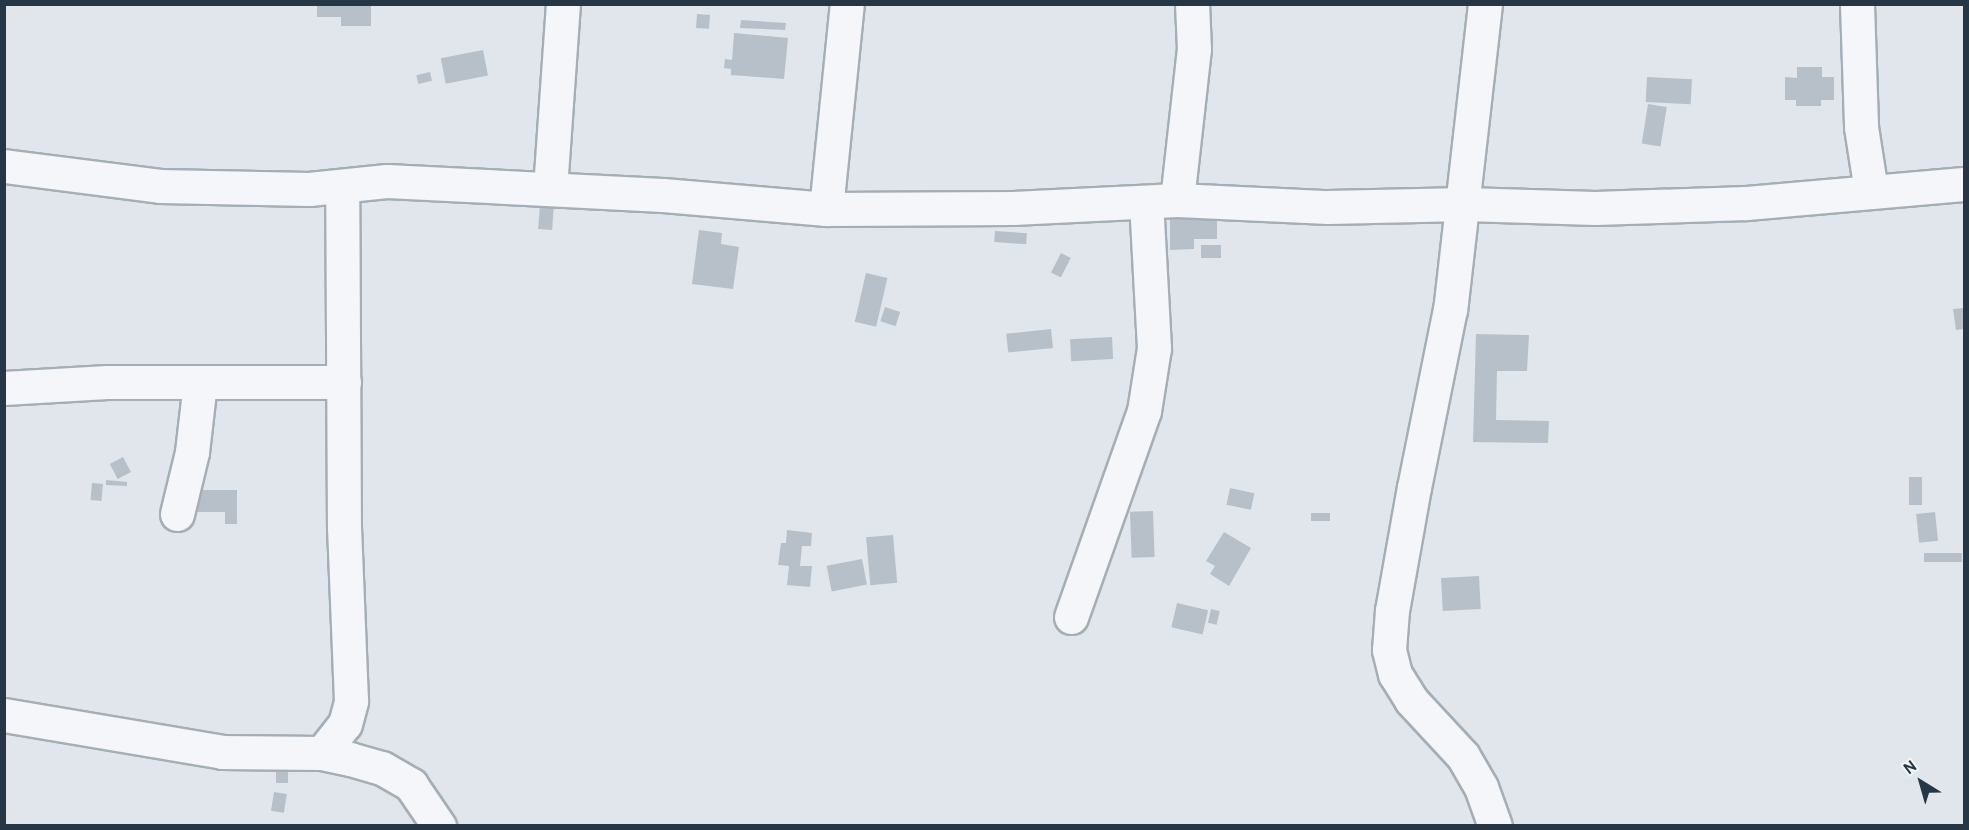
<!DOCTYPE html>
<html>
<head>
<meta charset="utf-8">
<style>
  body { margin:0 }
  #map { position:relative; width:1969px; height:830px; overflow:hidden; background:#e0e6eb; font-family:Cabin,sans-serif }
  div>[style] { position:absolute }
  .building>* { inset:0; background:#b7c0c9; transform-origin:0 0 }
  .roads { filter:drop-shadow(2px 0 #a5aeb6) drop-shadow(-2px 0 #a5aeb6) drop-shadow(0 2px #a5aeb6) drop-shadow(0 -2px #a5aeb6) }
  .minor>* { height:33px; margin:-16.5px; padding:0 16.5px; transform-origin:16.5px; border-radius:16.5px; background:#f4f6f9 }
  span { translate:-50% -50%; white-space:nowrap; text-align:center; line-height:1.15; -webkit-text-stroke:5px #f0f5f8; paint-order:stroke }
  .frame { position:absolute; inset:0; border:6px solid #273644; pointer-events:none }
  .north { position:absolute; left:1891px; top:752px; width:60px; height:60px; -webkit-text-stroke:4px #f0f5f8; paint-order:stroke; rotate:323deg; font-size:16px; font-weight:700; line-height:24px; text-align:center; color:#273644 }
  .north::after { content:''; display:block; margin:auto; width:21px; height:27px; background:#273644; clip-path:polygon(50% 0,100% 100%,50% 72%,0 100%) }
</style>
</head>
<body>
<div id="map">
  <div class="building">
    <i style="clip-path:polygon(317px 4px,371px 4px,371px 26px,341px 26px,341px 17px,317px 17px)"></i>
    <i style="left:697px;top:14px;width:13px;height:14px;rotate:4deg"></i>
    <i style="clip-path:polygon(741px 20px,786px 23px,785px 30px,740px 28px)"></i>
    <i style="clip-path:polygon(734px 33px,788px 38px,784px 79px,731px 75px,731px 69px,724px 68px,725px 59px,732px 60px)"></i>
    <i style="left:483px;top:50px;width:26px;height:43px;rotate:79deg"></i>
    <i style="clip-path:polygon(1797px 67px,1822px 67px,1822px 77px,1834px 77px,1834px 100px,1821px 100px,1821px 106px,1796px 106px,1796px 100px,1785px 100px,1785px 77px,1797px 78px)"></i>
    <i style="left:430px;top:72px;width:9px;height:14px;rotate:77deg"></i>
    <i style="left:1647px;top:77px;width:45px;height:25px;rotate:3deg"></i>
    <i style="left:1648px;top:104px;width:19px;height:40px;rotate:9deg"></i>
    <i style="left:540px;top:203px;width:14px;height:26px;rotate:4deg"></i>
    <i style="clip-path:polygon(1170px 215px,1217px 215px,1217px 239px,1194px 239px,1194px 249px,1170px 250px)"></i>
    <i style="clip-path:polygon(699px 230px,722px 233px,721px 244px,739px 247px,733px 289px,692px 284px)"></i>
    <i style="left:995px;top:231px;width:32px;height:11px;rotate:4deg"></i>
    <i style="left:1201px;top:245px;width:20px;height:13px"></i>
    <i style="left:1061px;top:253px;width:11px;height:22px;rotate:27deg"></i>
    <i style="left:866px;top:273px;width:22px;height:50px;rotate:13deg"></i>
    <i style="left:885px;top:307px;width:16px;height:15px;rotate:18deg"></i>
    <i style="clip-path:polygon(1964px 308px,1964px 329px,1956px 330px,1953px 309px)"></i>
    <i style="left:1051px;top:329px;width:19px;height:45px;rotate:84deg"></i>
    <i style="clip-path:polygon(1476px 334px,1529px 335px,1527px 371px,1497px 371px,1496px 420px,1549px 421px,1548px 443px,1473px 442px)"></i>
    <i style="left:1112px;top:337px;width:22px;height:42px;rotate:87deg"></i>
    <i style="left:123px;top:457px;width:17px;height:15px;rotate:62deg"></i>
    <i style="left:1909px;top:477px;width:13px;height:28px"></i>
    <i style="clip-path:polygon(106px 480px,127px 482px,127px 486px,106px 485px)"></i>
    <i style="left:92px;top:483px;width:11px;height:17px;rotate:5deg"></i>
    <i style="left:1230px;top:488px;width:25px;height:17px;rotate:12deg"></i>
    <i style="clip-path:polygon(193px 490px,237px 490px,237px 524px,225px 524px,225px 512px,192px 512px)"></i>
    <i style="left:1153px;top:511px;width:46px;height:23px;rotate:88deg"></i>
    <i style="left:1935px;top:512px;width:29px;height:19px;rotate:84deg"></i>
    <i style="left:1330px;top:513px;width:8px;height:19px;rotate:90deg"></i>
    <i style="clip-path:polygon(787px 530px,812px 533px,811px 546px,802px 546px,800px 566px,812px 566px,810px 587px,787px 585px,789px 566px,778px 565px,781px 543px,786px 543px)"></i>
    <i style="clip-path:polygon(1224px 532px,1251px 548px,1229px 586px,1210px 574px,1215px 566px,1206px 561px)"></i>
    <i style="left:893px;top:535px;width:48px;height:27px;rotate:85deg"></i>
    <i style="left:1962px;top:553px;width:9px;height:38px;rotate:90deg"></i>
    <i style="left:862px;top:559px;width:26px;height:36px;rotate:79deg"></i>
    <i style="left:1479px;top:576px;width:33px;height:38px;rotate:87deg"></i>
    <i style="left:1177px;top:603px;width:32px;height:25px;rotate:13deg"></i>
    <i style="left:1211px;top:609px;width:9px;height:14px;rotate:13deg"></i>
    <i style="left:276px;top:764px;width:12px;height:19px"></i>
    <i style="left:274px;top:792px;width:13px;height:19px;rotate:9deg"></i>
  </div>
  <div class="roads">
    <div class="minor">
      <i style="left:1485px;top:4px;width:307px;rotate:96.5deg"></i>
      <i style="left:1450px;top:309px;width:182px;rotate:101.4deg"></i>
      <i style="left:1414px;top:487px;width:125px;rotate:100.1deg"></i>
      <i style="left:1392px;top:610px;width:40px;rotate:94.3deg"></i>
      <i style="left:1389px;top:650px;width:25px;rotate:76deg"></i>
      <i style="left:1395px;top:674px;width:31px;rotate:58deg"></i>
      <i style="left:1411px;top:700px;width:76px;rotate:47.1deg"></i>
      <i style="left:1463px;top:756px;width:36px;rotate:60deg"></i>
      <i style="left:1481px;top:787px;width:41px;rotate:70.3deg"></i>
      <i style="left:1857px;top:4px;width:123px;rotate:88.1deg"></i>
      <i style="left:1861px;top:127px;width:65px;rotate:81.1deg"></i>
      <i style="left:4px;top:166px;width:157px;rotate:7.3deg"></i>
      <i style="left:160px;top:186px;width:149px;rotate:1.2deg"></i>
      <i style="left:309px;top:189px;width:78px;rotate:-5.9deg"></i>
      <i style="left:387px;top:181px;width:276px;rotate:2.9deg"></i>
      <i style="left:663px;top:195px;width:164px;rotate:4.9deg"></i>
      <i style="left:826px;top:209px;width:187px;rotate:-0.3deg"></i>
      <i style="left:1013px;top:208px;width:164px;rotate:-2.8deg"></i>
      <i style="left:1177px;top:200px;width:151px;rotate:2.7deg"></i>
      <i style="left:1328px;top:207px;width:137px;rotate:-1.3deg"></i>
      <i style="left:1465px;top:204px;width:130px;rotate:1.8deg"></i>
      <i style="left:1595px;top:208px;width:151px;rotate:-1.9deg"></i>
      <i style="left:1746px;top:203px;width:219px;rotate:-5deg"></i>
      <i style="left:550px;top:189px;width:185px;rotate:-86deg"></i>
      <i style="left:1177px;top:200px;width:152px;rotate:-83.6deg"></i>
      <i style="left:1194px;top:49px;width:45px;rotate:-92.5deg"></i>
      <i style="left:826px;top:209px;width:206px;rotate:-84.2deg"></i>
      <i style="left:4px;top:388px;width:103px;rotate:-3.3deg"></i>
      <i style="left:107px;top:382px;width:237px"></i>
      <i style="left:177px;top:514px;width:64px;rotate:-76.4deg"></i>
      <i style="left:192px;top:452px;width:69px;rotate:-83.4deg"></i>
      <i style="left:1071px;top:617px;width:219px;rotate:-70.5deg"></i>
      <i style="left:1144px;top:411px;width:64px;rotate:-81deg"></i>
      <i style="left:1154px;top:348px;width:146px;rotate:-93.1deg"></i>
      <i style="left:4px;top:715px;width:221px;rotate:9.6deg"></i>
      <i style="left:222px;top:752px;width:100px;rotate:0.6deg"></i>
      <i style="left:322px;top:753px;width:29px;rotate:12deg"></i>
      <i style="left:350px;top:759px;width:33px;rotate:16deg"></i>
      <i style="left:382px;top:768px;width:34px;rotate:30deg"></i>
      <i style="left:411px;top:785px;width:50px;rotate:55.7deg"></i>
      <i style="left:322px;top:753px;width:37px;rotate:-52deg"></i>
      <i style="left:345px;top:724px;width:24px;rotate:-75deg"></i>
      <i style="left:351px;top:701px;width:173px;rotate:-92.3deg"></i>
      <i style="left:344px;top:528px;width:342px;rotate:-90.3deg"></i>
    </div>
  </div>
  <div class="frame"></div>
  <div class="north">N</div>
</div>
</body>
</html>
